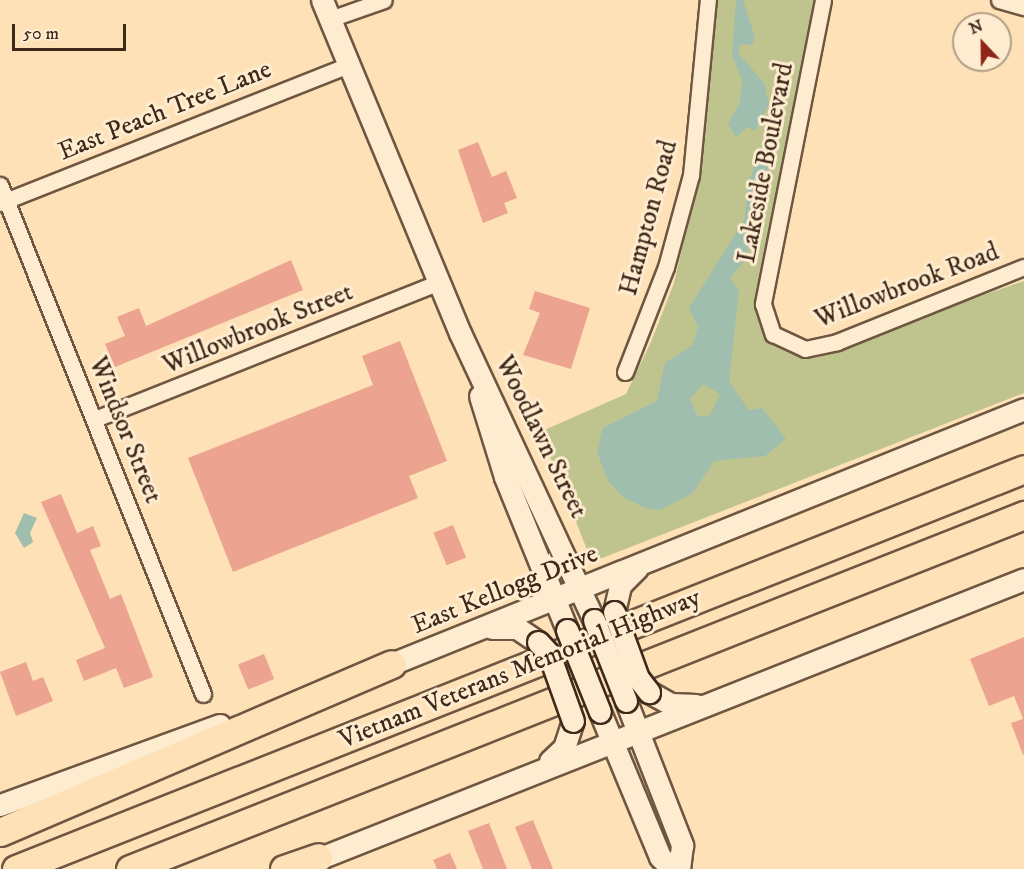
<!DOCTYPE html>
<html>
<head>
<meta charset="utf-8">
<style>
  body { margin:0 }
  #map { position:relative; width:1024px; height:869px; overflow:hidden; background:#fee1b6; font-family:"IM FELL DW Pica",serif }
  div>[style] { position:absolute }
  .green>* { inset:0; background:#bfc38e }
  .water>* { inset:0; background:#a0beae }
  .building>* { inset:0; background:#eca38f; transform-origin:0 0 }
  .roads { filter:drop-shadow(2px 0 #6e5641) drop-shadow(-2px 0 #6e5641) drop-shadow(0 2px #6e5641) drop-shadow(0 -2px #6e5641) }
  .street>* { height:15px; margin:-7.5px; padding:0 7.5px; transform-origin:7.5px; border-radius:7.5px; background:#feecd0 }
  .secondary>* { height:21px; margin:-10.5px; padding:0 10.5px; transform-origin:10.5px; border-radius:10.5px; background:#feecd0 }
  .highway>* { height:27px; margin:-13.5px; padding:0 13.5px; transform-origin:13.5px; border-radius:13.5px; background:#fee1b6 }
  .bridges { filter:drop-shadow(2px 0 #3e281a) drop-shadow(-2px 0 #3e281a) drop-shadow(0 2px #3e281a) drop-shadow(0 -2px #3e281a) }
  .secondary-bridge>* { height:21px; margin:-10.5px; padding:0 10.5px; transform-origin:10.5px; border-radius:10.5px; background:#feecd0 }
  span { translate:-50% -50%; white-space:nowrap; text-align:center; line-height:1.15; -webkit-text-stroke:6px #feecd0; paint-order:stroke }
  .street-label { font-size:26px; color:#3e281a }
  .north { position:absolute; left:952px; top:12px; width:60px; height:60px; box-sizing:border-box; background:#feecd0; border:2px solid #b19e87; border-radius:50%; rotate:338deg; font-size:16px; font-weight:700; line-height:24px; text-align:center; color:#3e281a }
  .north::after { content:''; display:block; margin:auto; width:21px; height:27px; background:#8f2418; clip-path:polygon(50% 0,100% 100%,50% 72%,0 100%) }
  .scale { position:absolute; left:12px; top:24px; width:114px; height:27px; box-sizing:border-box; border:3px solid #3e281a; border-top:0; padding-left:8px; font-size:18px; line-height:21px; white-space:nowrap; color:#3e281a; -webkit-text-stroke:4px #feecd0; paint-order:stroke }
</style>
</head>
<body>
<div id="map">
  <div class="green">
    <i style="clip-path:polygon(713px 0,814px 0,757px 301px,757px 317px,773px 343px,804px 357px,1024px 281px,1024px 393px,592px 562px,540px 432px,626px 394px,651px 342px,674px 283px,690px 214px)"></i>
  </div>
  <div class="water">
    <i style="clip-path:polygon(736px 0,743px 0,755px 38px,752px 45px,740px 44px,738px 53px,764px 83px,769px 104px,755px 131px,748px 127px,736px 137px,728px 124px,740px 102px,742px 80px,732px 56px)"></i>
    <i style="clip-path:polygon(evenodd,763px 142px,769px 156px,765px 193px,754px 214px,747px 258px,730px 278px,739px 291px,729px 382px,749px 410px,762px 408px,786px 439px,765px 456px,714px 461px,693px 493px,660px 510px,646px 508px,624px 498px,608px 481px,597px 452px,603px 428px,657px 401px,665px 363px,693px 345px,698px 327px,689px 308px,745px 219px,747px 186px,763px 142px,703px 384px,720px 394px,710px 415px,698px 417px,690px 399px,703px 384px)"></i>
    <i style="clip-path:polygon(24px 513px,37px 518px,30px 533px,33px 542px,24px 548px,15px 533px)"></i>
  </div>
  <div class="building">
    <i style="clip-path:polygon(478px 142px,492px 177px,506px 171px,517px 198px,504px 203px,508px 213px,483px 223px,458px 150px)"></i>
    <i style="clip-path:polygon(291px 260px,303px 290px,115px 367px,105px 344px,125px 336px,117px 317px,139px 308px,146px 326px)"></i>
    <i style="clip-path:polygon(535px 291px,590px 308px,571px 369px,523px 355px,540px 313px,529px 309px)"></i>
    <i style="clip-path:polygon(400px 341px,447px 461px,409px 476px,418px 498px,233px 572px,188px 458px,373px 385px,362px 356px)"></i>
    <i style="clip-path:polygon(61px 494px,77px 533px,93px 526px,101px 546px,90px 550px,110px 599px,121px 594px,153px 677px,124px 688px,116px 668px,84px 681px,76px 660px,105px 648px,41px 502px)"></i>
    <i style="left:453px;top:525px;width:35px;height:21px;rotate:68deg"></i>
    <i style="clip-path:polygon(1024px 637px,1024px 754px,1023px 755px,1011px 723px,1023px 719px,1014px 696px,989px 706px,970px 659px)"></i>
    <i style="left:264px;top:654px;width:27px;height:28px;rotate:68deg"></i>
    <i style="clip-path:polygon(26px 662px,33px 681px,43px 677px,53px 701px,16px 716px,0 672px)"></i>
    <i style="clip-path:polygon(533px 820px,553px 869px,532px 869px,515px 827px)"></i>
    <i style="clip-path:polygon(489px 823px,507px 869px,483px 869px,468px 831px)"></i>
    <i style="clip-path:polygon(450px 853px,457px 869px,437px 869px,433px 860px)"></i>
  </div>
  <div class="roads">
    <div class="street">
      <i style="left:823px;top:0;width:310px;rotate:101.2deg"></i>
      <i style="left:763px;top:304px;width:32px;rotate:72deg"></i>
      <i style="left:773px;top:334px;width:35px;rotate:25deg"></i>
      <i style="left:805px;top:349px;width:33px;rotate:-12deg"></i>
      <i style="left:837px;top:342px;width:201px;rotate:-21.9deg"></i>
      <i style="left:999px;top:0;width:26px;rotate:16deg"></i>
      <i style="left:330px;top:19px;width:57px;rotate:-19.4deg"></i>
      <i style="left:0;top:185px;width:548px;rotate:68.26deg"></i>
      <i style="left:0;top:203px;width:374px;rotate:-21.6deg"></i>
      <i style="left:625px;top:372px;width:113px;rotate:-68.7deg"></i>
      <i style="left:666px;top:267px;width:95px;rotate:-74.8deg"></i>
      <i style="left:691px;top:175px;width:176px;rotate:-84.5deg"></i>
      <i style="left:95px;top:419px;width:370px;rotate:-21.7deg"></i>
    </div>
    <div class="secondary">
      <i style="left:322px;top:0;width:360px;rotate:67.5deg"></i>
      <i style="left:460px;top:333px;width:317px;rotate:65deg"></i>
      <i style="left:480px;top:396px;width:85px;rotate:72.8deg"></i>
      <i style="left:505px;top:477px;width:165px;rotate:67.9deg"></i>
      <i style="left:614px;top:612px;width:28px;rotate:-77deg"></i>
      <i style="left:620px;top:585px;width:24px;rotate:-45deg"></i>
      <i style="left:492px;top:628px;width:25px"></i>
      <i style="left:517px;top:628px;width:25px;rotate:34deg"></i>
      <i style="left:379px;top:669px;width:695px;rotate:-21.95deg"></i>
      <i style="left:649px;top:692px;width:25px;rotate:29deg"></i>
      <i style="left:671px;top:704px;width:25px;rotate:2deg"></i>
      <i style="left:626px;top:701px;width:155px;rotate:68.7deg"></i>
      <i style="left:682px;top:845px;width:24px;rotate:97deg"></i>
      <i style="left:600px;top:712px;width:157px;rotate:67.5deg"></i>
      <i style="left:660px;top:857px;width:18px;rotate:43deg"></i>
      <i style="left:550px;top:761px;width:19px;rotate:-43deg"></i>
      <i style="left:564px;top:748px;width:28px;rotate:-72deg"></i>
      <i style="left:0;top:805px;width:234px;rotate:-20deg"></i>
      <i style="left:305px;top:864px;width:773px;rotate:-21.62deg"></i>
    </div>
    <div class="highway">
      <i style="left:0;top:832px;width:426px;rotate:-23.2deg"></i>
      <i style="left:16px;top:869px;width:1084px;rotate:-21.64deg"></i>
      <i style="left:130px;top:869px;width:962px;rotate:-21.6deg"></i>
      <i style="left:284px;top:869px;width:36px;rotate:-19deg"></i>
    </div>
  </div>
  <div class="bridges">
    <div class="secondary-bridge">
      <i style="left:614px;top:612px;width:70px;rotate:70deg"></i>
      <i style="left:638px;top:678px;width:18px;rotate:52deg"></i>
      <i style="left:594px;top:620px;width:87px;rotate:68.4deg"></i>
      <i style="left:567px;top:630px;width:88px;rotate:68.1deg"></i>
      <i style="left:538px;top:642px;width:16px;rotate:47deg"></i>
      <i style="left:549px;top:654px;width:71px;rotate:70.3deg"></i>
    </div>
  </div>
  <div class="street-label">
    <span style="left:165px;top:111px;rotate:-22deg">East Peach Tree Lane</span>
    <span style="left:766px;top:163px;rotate:-79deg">Lakeside Boulevard</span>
    <span style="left:649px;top:218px;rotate:-75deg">Hampton Road</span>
    <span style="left:907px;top:286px;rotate:-21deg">Willowbrook Road</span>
    <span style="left:258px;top:329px;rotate:-22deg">Willowbrook Street</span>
    <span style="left:125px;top:430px;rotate:68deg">Windsor Street</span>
    <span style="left:541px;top:437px;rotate:64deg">Woodlawn Street</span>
    <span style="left:505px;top:590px;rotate:-22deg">East Kellogg Drive</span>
    <span style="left:520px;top:669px;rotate:-22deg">Vietnam Veterans Memorial Highway</span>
  </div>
  <div class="north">N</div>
  <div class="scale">50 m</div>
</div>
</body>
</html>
